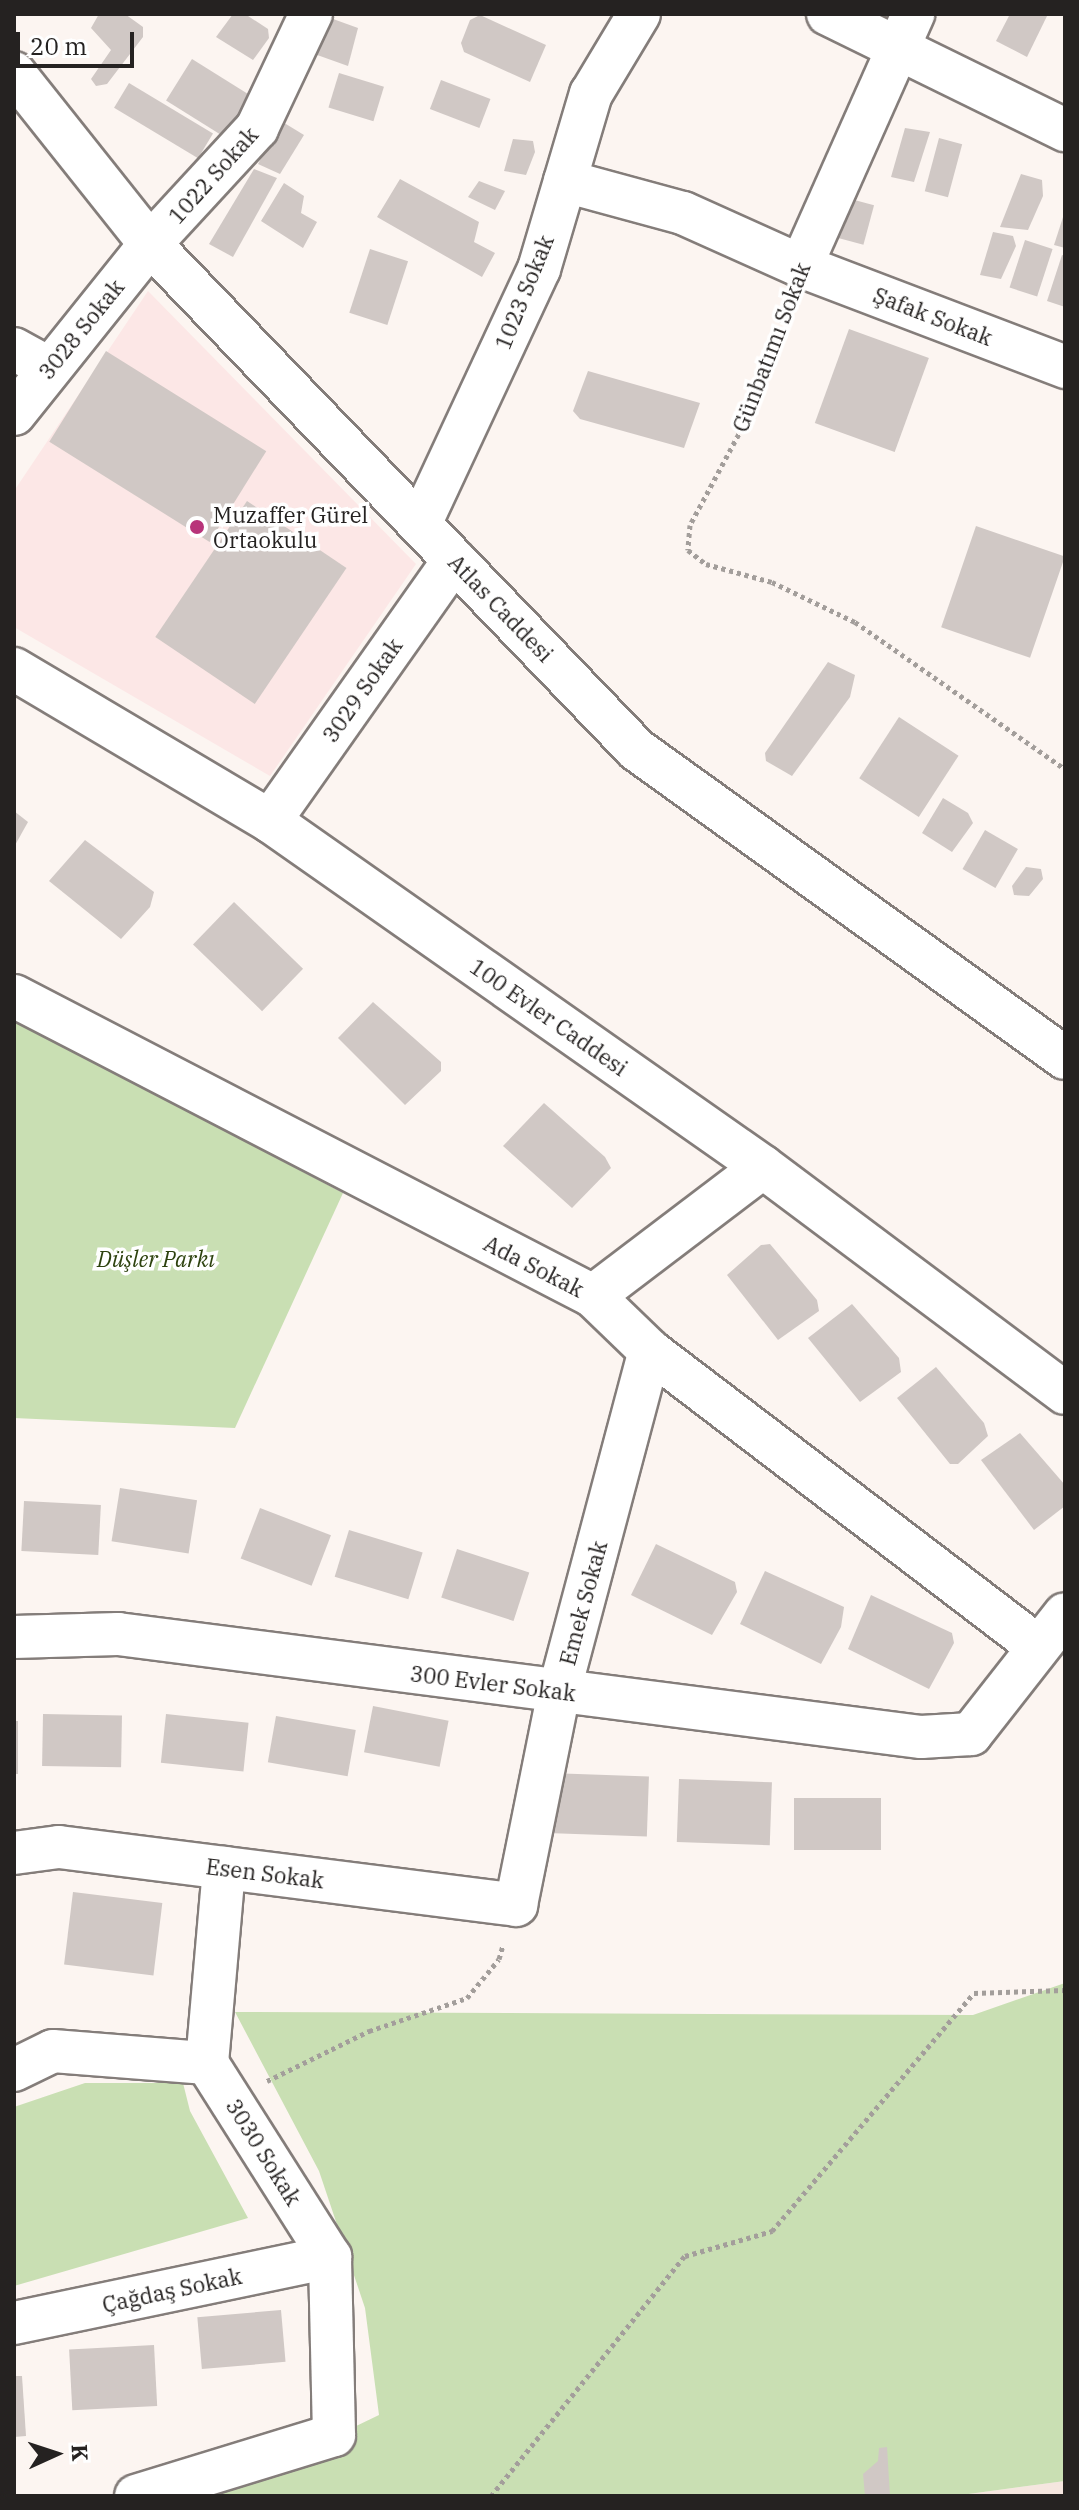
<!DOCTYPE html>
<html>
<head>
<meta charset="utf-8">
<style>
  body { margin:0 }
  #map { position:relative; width:1079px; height:2510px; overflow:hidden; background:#fcf5f1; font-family:"IBM Plex Serif",serif }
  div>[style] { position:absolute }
  .built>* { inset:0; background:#f5e6df }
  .education>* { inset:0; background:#fce7e6 }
  .green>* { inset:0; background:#c9dfb3 }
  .building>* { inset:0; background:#d0c8c5; transform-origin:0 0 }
  .path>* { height:5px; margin-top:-2.5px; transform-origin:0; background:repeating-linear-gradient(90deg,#a39e9b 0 4px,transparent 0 8px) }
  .roads { filter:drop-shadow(2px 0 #847d7a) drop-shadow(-2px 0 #847d7a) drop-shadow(0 2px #847d7a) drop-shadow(0 -2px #847d7a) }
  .minor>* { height:42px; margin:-21px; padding:0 21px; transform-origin:21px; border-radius:21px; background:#fff }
  .dots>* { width:22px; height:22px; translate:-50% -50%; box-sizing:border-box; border:4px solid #fff; border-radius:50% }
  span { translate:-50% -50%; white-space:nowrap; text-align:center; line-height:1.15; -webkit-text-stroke:7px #fff; paint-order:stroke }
  .street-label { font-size:22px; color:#252221 }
  .poi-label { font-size:22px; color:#252221 }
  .left { translate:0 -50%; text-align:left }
  .park-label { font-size:22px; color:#2d420e; font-style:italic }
  .frame { position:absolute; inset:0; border:16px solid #252221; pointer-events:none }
  .north { position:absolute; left:16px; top:2414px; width:80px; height:80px; -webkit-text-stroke:6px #fff; paint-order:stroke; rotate:87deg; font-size:22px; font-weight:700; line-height:32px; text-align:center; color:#252221 }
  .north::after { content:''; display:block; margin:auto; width:28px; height:36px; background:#252221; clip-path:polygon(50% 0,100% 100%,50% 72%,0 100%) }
  .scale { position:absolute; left:16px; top:32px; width:118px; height:36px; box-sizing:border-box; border:4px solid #252221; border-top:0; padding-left:10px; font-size:24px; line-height:28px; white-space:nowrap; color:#252221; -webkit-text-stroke:6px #fff; paint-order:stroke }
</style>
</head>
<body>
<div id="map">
  <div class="built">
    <i style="clip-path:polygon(1065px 2481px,1065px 2496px,954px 2496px)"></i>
  </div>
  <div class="education">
    <i style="clip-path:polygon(148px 291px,416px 564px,270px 776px,14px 627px,14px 491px)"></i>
  </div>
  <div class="green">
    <i style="clip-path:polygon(14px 1019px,343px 1193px,235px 1428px,14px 1418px)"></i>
    <i style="clip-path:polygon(1065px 1983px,1065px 2481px,954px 2496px,194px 2496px,221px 2491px,379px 2415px,365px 2308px,319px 2171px,235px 2012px,973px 2015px)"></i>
    <i style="clip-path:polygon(85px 2083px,183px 2083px,190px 2111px,248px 2218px,14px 2286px,14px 2107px)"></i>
  </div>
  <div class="building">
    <i style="clip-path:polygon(99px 14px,125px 14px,143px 27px,143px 37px,107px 84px,96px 86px,91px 79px,111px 50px,91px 28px)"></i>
    <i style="clip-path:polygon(233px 14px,245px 14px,268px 29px,269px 38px,253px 60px,216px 37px)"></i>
    <i style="clip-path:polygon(1010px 14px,1048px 14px,1027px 57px,996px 41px)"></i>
    <i style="clip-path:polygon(322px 15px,358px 28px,348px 66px,306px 51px)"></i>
    <i style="clip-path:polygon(480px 15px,546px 45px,530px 82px,464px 52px,461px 43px,470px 20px)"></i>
    <i style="left:192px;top:59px;width:75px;height:49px;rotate:32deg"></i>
    <i style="left:339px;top:73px;width:47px;height:36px;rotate:17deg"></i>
    <i style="left:441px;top:80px;width:53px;height:31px;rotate:21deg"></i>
    <i style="left:129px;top:83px;width:98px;height:29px;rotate:31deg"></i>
    <i style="clip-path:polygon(281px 121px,304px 135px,280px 174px,258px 164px)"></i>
    <i style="clip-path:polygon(905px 128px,930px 132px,914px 182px,891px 177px)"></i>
    <i style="left:939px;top:138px;width:24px;height:55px;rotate:15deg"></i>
    <i style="clip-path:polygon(513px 139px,533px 141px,535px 152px,526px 175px,504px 171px)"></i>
    <i style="clip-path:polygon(254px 169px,277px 178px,233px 257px,209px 244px)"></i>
    <i style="clip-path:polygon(1021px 174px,1042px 180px,1043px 196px,1028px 230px,1000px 227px)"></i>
    <i style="clip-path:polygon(400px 179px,479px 222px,474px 242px,495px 253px,482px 277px,377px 217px)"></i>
    <i style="clip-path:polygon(479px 181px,505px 191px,495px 210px,468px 197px)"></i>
    <i style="clip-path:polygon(284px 183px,304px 196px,301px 213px,317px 222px,303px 248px,261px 221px)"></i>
    <i style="left:847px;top:198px;width:28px;height:41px;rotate:15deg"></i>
    <i style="clip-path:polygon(1064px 214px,1065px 214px,1065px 248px,1054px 245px)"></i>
    <i style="clip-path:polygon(993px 232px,1013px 236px,1016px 246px,1001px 279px,980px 275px)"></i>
    <i style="left:1025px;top:240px;width:29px;height:50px;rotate:18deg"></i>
    <i style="left:370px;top:249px;width:40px;height:67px;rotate:18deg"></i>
    <i style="clip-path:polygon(1062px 255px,1065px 256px,1065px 307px,1047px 301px)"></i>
    <i style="left:849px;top:329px;width:85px;height:100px;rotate:20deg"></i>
    <i style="left:106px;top:351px;width:189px;height:107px;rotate:32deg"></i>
    <i style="clip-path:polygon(588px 371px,700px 403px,684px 448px,580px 419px,573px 411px)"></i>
    <i style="left:247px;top:501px;width:120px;height:164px;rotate:34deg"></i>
    <i style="left:976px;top:526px;width:94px;height:107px;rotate:19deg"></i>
    <i style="clip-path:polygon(828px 662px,855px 675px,850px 697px,792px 776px,766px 761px,765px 753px)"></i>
    <i style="left:899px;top:717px;width:71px;height:73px;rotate:33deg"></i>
    <i style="clip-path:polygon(943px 798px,968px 813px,973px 823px,952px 852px,922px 833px)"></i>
    <i style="clip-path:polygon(14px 811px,28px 822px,14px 847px)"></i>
    <i style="left:985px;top:830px;width:38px;height:45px;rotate:30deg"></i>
    <i style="clip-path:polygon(85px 840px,154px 892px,150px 907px,121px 939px,49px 881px)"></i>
    <i style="clip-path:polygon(1026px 867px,1041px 869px,1043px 879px,1029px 896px,1014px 895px,1012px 886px)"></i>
    <i style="left:234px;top:902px;width:96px;height:59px;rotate:44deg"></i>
    <i style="clip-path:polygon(373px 1002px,441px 1062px,441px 1071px,405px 1105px,338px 1038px)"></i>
    <i style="clip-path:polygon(544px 1103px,605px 1157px,611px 1168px,572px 1208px,503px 1146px)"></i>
    <i style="clip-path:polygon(770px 1244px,817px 1300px,819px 1311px,778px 1340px,727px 1275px,761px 1245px)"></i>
    <i style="clip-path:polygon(852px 1304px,899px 1358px,901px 1372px,860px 1402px,808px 1338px)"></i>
    <i style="clip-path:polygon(936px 1367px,984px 1423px,988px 1436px,958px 1464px,950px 1464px,897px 1398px)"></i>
    <i style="clip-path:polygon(1020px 1433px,1065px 1485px,1065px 1506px,1034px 1530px,981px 1460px)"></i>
    <i style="left:120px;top:1488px;width:78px;height:54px;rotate:9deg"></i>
    <i style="left:24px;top:1501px;width:77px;height:50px;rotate:3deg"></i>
    <i style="left:260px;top:1508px;width:76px;height:54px;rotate:21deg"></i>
    <i style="left:349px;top:1530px;width:77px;height:49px;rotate:17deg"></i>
    <i style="clip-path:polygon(656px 1544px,735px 1582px,737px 1592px,712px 1635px,631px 1595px)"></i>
    <i style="left:457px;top:1549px;width:76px;height:51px;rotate:18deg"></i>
    <i style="clip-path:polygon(765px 1571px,844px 1607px,841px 1627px,821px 1664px,740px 1624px)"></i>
    <i style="clip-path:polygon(871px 1595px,952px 1633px,954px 1643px,929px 1689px,848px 1649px)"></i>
    <i style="left:373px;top:1706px;width:77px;height:47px;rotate:11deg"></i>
    <i style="left:43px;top:1714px;width:79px;height:52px;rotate:1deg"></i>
    <i style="left:166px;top:1714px;width:83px;height:49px;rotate:6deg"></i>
    <i style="left:276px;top:1716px;width:81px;height:47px;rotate:10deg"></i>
    <i style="left:14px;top:1721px;width:4px;height:53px"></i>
    <i style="left:549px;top:1773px;width:100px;height:60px;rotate:2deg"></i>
    <i style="left:679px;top:1779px;width:93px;height:63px;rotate:2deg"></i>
    <i style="left:881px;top:1798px;width:52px;height:87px;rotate:90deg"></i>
    <i style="left:73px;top:1892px;width:90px;height:73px;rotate:7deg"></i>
    <i style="left:281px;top:2310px;width:52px;height:84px;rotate:85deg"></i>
    <i style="left:154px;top:2345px;width:61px;height:85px;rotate:87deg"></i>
    <i style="clip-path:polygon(14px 2376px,22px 2376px,26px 2436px,14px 2437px)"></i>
    <i style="clip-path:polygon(887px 2447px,890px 2496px,865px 2496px,863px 2474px,878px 2461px,879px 2448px)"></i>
  </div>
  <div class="path">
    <i style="left:788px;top:304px;width:115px;rotate:109.2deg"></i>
    <i style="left:750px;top:413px;width:127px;rotate:118.2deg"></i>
    <i style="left:690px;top:525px;width:25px;rotate:95deg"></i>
    <i style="left:688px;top:550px;width:23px;rotate:38deg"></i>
    <i style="left:706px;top:564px;width:68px;rotate:15.3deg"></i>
    <i style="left:772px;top:582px;width:92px;rotate:25.7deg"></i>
    <i style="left:855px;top:622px;width:256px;rotate:35deg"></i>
    <i style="left:267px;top:2081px;width:114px;rotate:-26.1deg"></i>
    <i style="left:369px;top:2031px;width:103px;rotate:-18.6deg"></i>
    <i style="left:467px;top:1998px;width:50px;rotate:-50.6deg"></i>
    <i style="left:499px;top:1959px;width:15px;rotate:-74deg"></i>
    <i style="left:491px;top:2496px;width:309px;rotate:-51.1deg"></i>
    <i style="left:685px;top:2256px;width:91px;rotate:-16deg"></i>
    <i style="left:772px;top:2231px;width:312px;rotate:-49.7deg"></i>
    <i style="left:974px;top:1993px;width:91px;rotate:-1.9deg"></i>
  </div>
  <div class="roads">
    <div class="minor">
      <i style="left:828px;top:14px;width:264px;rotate:26.1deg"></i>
      <i style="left:14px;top:73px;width:218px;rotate:51.5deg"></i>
      <i style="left:150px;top:244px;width:702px;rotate:46.1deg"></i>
      <i style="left:637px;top:750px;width:527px;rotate:35.74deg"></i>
      <i style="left:565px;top:181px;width:122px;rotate:15.2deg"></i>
      <i style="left:683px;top:213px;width:129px;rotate:24.2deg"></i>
      <i style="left:801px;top:266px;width:283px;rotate:20.9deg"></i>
      <i style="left:801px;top:266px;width:276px;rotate:-66deg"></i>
      <i style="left:14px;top:349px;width:39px;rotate:29deg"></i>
      <i style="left:14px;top:414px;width:218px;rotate:-51.3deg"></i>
      <i style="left:150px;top:244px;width:158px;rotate:-47.3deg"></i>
      <i style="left:257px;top:128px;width:126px;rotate:-64.7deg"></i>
      <i style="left:420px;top:524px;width:281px;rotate:-65deg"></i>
      <i style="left:539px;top:269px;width:183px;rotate:-73.5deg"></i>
      <i style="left:591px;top:94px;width:93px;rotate:-59deg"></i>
      <i style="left:14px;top:669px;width:298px;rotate:30.7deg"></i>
      <i style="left:270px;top:821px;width:602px;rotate:35.06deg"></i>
      <i style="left:763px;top:1167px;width:377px;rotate:36.8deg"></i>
      <i style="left:270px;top:821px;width:319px;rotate:-54.8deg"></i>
      <i style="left:14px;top:996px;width:652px;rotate:27.39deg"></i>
      <i style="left:593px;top:1296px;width:79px;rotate:44deg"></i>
      <i style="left:650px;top:1351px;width:488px;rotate:37.3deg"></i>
      <i style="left:593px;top:1296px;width:213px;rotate:-37.2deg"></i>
      <i style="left:14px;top:1637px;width:104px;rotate:-1.7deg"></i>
      <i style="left:118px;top:1634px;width:810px;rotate:7.31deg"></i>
      <i style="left:921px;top:1737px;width:50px;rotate:-3.4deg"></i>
      <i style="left:971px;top:1734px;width:152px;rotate:-51.9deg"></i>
      <i style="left:14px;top:1853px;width:45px;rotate:-7.6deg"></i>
      <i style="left:59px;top:1847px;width:461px;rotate:7.2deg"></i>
      <i style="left:516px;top:1905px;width:217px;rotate:-78.6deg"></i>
      <i style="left:559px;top:1692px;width:353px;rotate:-75.1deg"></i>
      <i style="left:14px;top:2070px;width:43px;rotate:-26deg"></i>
      <i style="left:53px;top:2051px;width:154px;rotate:4.5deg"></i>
      <i style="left:14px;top:2323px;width:323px;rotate:-11.8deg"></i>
      <i style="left:136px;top:2496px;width:207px;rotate:-17.1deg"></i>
      <i style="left:334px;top:2435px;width:178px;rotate:-91.3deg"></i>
      <i style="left:330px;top:2257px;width:230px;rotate:-122.4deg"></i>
      <i style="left:207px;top:2063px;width:196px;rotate:-85deg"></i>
    </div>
  </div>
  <div class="dots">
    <i style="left:197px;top:527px;background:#b8347a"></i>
  </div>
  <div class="street-label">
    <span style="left:213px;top:175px;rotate:-48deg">1022 Sokak</span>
    <span style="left:524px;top:292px;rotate:-68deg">1023 Sokak</span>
    <span style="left:933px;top:316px;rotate:21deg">Şafak Sokak</span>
    <span style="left:81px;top:329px;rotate:-51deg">3028 Sokak</span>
    <span style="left:771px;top:347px;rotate:-69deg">Günbatımı Sokak</span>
    <span style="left:501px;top:608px;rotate:46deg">Atlas Caddesi</span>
    <span style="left:362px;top:690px;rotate:-55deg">3029 Sokak</span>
    <span style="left:549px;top:1017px;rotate:35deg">100 Evler Caddesi</span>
    <span style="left:534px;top:1266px;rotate:27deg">Ada Sokak</span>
    <span style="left:583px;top:1603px;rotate:-75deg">Emek Sokak</span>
    <span style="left:493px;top:1683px;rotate:7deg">300 Evler Sokak</span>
    <span style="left:265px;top:1873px;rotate:7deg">Esen Sokak</span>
    <span style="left:264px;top:2152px;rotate:58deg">3030 Sokak</span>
    <span style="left:172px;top:2290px;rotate:-12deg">Çağdaş Sokak</span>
  </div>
  <div class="poi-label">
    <span class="left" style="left:213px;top:527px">Muzaffer Gürel<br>Ortaokulu</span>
  </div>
  <div class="park-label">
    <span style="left:156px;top:1259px">Düşler Parkı</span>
  </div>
  <div class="frame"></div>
  <div class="north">K</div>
  <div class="scale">20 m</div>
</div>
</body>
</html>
